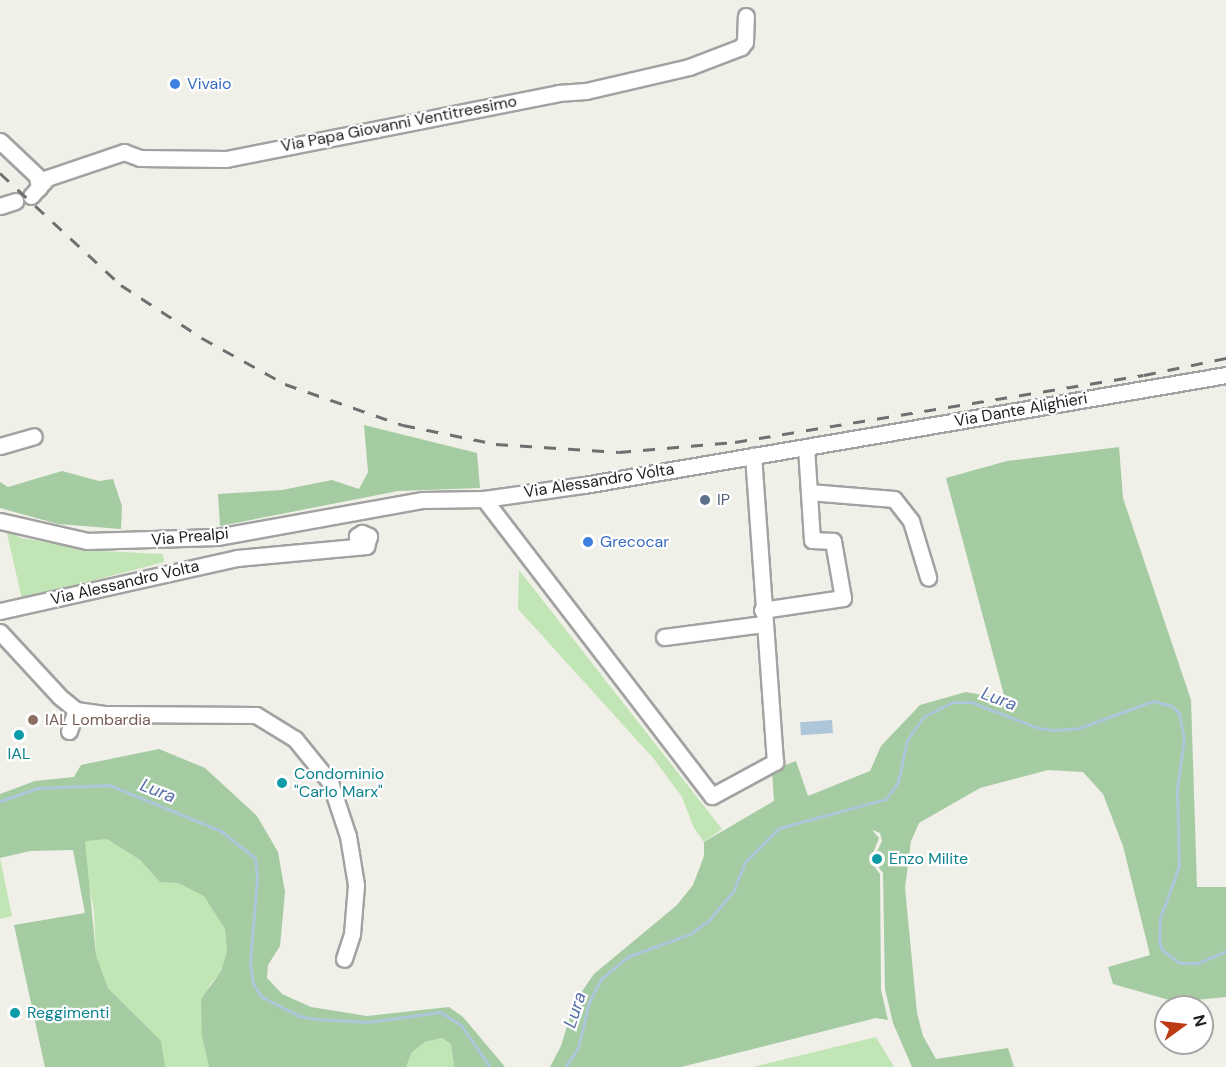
<!DOCTYPE html>
<html>
<head>
<meta charset="utf-8">
<style>
  body { margin:0 }
  #map { position:relative; width:1226px; height:1067px; overflow:hidden; background:#f0efe8; font-family:"DM Sans",sans-serif }
  div>[style] { position:absolute }
  .grass>* { inset:0; background:#c1e5b4 }
  .forest>* { inset:0; background:#a4cba1 }
  .water>* { inset:0; background:#adc6d9; transform-origin:0 0 }
  .stream>* { height:3px; margin:-1.5px; padding:0 1.5px; transform-origin:1.5px; border-radius:1.5px; background:#adc6d9 }
  .roads { filter:drop-shadow(2px 0 #a2a2a2) drop-shadow(-2px 0 #a2a2a2) drop-shadow(0 2px #a2a2a2) drop-shadow(0 -2px #a2a2a2) }
  .minor>* { height:15px; margin:-7.5px; padding:0 7.5px; transform-origin:7.5px; border-radius:7.5px; background:#fff }
  .rail>* { height:3px; margin-top:-1.5px; transform-origin:0; background:repeating-linear-gradient(90deg,#6f6f6f 0 12px,transparent 0 24px) }
  .dots>* { width:16px; height:16px; translate:-50% -50%; box-sizing:border-box; border:3px solid #fff; border-radius:50% }
  span { translate:-50% -50%; white-space:nowrap; text-align:center; line-height:1.15; -webkit-text-stroke:4.5px #fff; paint-order:stroke }
  .shop-label { font-size:16px; color:#366cbe }
  .left { translate:0 -50%; text-align:left }
  .street-label { font-size:16px; color:#212121 }
  .service-label { font-size:16px; color:#4e5e75 }
  .education-label { font-size:16px; color:#785e54 }
  .culture-label { font-size:16px; color:#0d838f }
  .water-label { font-size:18px; color:#566da8; font-style:italic }
  .north { position:absolute; left:1154px; top:995px; width:60px; height:60px; box-sizing:border-box; background:#fff; border:2px solid #a6a6a6; border-radius:50%; rotate:75deg; font-size:16px; font-weight:700; line-height:24px; text-align:center; color:#212121 }
  .north::after { content:''; display:block; margin:auto; width:21px; height:27px; background:#be3a14; clip-path:polygon(50% 0,100% 100%,50% 72%,0 100%) }
</style>
</head>
<body>
<div id="map">
  <div class="grass">
    <i style="clip-path:polygon(6px 529px,21px 538px,101px 551px,163px 554px,164px 562px,22px 599px)"></i>
    <i style="clip-path:polygon(519px 570px,722px 829px,704px 842px,694px 828px,682px 797px,654px 759px,518px 609px)"></i>
    <i style="clip-path:polygon(107px 839px,140px 860px,160px 882px,178px 883px,205px 896px,225px 929px,227px 951px,221px 971px,209px 986px,202px 1037px,209px 1067px,165px 1067px,151px 1031px,108px 988px,96px 955px,94px 911px,84px 861px,85px 840px)"></i>
    <i style="clip-path:polygon(0 858px,12px 916px,0 919px)"></i>
    <i style="clip-path:polygon(876px 1037px,894px 1067px,753px 1067px)"></i>
    <i style="clip-path:polygon(442px 1038px,451px 1044px,454px 1067px,406px 1067px,412px 1052px,425px 1042px)"></i>
  </div>
  <div class="forest">
    <i style="clip-path:polygon(364px 425px,477px 453px,480px 488px,398px 491px,220px 526px,218px 494px,282px 490px,332px 480px,359px 489px,368px 472px)"></i>
    <i style="clip-path:polygon(1119px 447px,1123px 498px,1191px 700px,1197px 887px,1226px 887px,1226px 997px,1176px 1002px,1113px 984px,1108px 967px,1150px 955px,1123px 846px,1103px 794px,1083px 772px,1048px 770px,980px 788px,919px 823px,911px 841px,905px 888px,917px 1013px,923px 1036px,936px 1059px,1008px 1048px,1014px 1067px,912px 1067px,893px 1023px,885px 989px,883px 873px,873px 860px,882px 841px,880px 833px,872px 830px,879px 838px,870px 861px,880px 874px,881px 990px,888px 1020px,876px 1018px,681px 1067px,550px 1067px,561px 1046px,574px 1003px,594px 974px,677px 905px,693px 885px,704px 856px,704px 842px,774px 801px,772px 770px,796px 761px,808px 796px,870px 771px,881px 746px,920px 705px,966px 692px,1005px 699px,946px 478px,1007px 461px)"></i>
    <i style="clip-path:polygon(62px 471px,99px 481px,113px 479px,122px 506px,121px 529px,58px 524px,0 508px,0 482px,8px 487px)"></i>
    <i style="clip-path:polygon(159px 749px,205px 768px,257px 816px,278px 852px,285px 892px,280px 946px,268px 965px,267px 978px,282px 994px,311px 1007px,367px 1016px,449px 1007px,463px 1017px,505px 1067px,454px 1067px,451px 1044px,442px 1038px,425px 1042px,412px 1052px,406px 1067px,209px 1067px,202px 1037px,201px 999px,221px 971px,227px 951px,225px 929px,204px 896px,178px 883px,160px 882px,140px 860px,107px 839px,85px 841px,96px 955px,108px 988px,161px 1041px,165px 1067px,45px 1067px,14px 925px,85px 913px,73px 850px,30px 851px,0 858px,0 794px,35px 781px,74px 777px,81px 765px)"></i>
  </div>
  <div class="water">
    <i style="left:832px;top:720px;width:13px;height:32px;rotate:86deg"></i>
  </div>
  <div class="stream">
    <i style="left:0;top:801px;width:40px;rotate:-18.9deg"></i>
    <i style="left:38px;top:788px;width:71px;rotate:-2.4deg"></i>
    <i style="left:109px;top:785px;width:121px;rotate:22.3deg"></i>
    <i style="left:221px;top:831px;width:43px;rotate:38.5deg"></i>
    <i style="left:255px;top:858px;width:20px;rotate:84deg"></i>
    <i style="left:257px;top:878px;width:83px;rotate:94.8deg"></i>
    <i style="left:250px;top:961px;width:23px;rotate:83deg"></i>
    <i style="left:253px;top:984px;width:16px;rotate:55deg"></i>
    <i style="left:262px;top:997px;width:42px;rotate:27.2deg"></i>
    <i style="left:299px;top:1016px;width:17px;rotate:10deg"></i>
    <i style="left:316px;top:1019px;width:52px;rotate:3.3deg"></i>
    <i style="left:368px;top:1022px;width:73px;rotate:-7.9deg"></i>
    <i style="left:440px;top:1012px;width:25px;rotate:32deg"></i>
    <i style="left:461px;top:1025px;width:51px;rotate:55.4deg"></i>
    <i style="left:565px;top:1067px;width:23px;rotate:-56deg"></i>
    <i style="left:578px;top:1048px;width:47px;rotate:-76.6deg"></i>
    <i style="left:589px;top:1002px;width:26px;rotate:-62deg"></i>
    <i style="left:601px;top:979px;width:34px;rotate:-40deg"></i>
    <i style="left:627px;top:957px;width:67px;rotate:-20.1deg"></i>
    <i style="left:690px;top:934px;width:24px;rotate:-36deg"></i>
    <i style="left:709px;top:920px;width:39px;rotate:-50deg"></i>
    <i style="left:734px;top:890px;width:30px;rotate:-69deg"></i>
    <i style="left:745px;top:862px;width:48px;rotate:-45deg"></i>
    <i style="left:779px;top:828px;width:111px;rotate:-15.2deg"></i>
    <i style="left:886px;top:799px;width:21px;rotate:-55deg"></i>
    <i style="left:898px;top:782px;width:43px;rotate:-77.9deg"></i>
    <i style="left:907px;top:740px;width:28px;rotate:-55deg"></i>
    <i style="left:923px;top:717px;width:33px;rotate:-27deg"></i>
    <i style="left:952px;top:702px;width:19px"></i>
    <i style="left:971px;top:702px;width:72px;rotate:21.2deg"></i>
    <i style="left:1038px;top:728px;width:15px;rotate:8deg"></i>
    <i style="left:1053px;top:730px;width:26px;rotate:-4deg"></i>
    <i style="left:1079px;top:728px;width:79px;rotate:-20deg"></i>
    <i style="left:1153px;top:701px;width:20px;rotate:15deg"></i>
    <i style="left:1172px;top:706px;width:10px;rotate:45deg"></i>
    <i style="left:1179px;top:713px;width:25px;rotate:79deg"></i>
    <i style="left:1184px;top:738px;width:52px;rotate:97.7deg"></i>
    <i style="left:1177px;top:790px;width:76px;rotate:88.5deg"></i>
    <i style="left:1179px;top:866px;width:55px;rotate:110.1deg"></i>
    <i style="left:1160px;top:918px;width:23px;rotate:92deg"></i>
    <i style="left:1159px;top:941px;width:9px;rotate:72deg"></i>
    <i style="left:1162px;top:950px;width:21px;rotate:37deg"></i>
    <i style="left:1179px;top:963px;width:19px"></i>
    <i style="left:1198px;top:963px;width:30px;rotate:-23deg"></i>
  </div>
  <div class="roads">
    <div class="minor">
      <i style="left:0;top:141px;width:51px;rotate:43.4deg"></i>
      <i style="left:37px;top:176px;width:12px;rotate:81deg"></i>
      <i style="left:31px;top:196px;width:24px;rotate:-48deg"></i>
      <i style="left:47px;top:178px;width:81px;rotate:-18.7deg"></i>
      <i style="left:124px;top:152px;width:17px;rotate:21deg"></i>
      <i style="left:140px;top:158px;width:86px;rotate:0.7deg"></i>
      <i style="left:226px;top:159px;width:338px;rotate:-11.2deg"></i>
      <i style="left:558px;top:93px;width:28px;rotate:-4deg"></i>
      <i style="left:586px;top:91px;width:106px;rotate:-13.1deg"></i>
      <i style="left:689px;top:67px;width:56px;rotate:-21deg"></i>
      <i style="left:741px;top:47px;width:6px;rotate:-51deg"></i>
      <i style="left:745px;top:42px;width:26px;rotate:-88deg"></i>
      <i style="left:0;top:206px;width:16px;rotate:-18deg"></i>
      <i style="left:0;top:446px;width:35px;rotate:-16deg"></i>
      <i style="left:809px;top:492px;width:85px;rotate:4.7deg"></i>
      <i style="left:894px;top:499px;width:28px;rotate:52deg"></i>
      <i style="left:911px;top:521px;width:59px;rotate:73.1deg"></i>
      <i style="left:484px;top:499px;width:374px;rotate:52.5deg"></i>
      <i style="left:712px;top:796px;width:72px;rotate:-28.4deg"></i>
      <i style="left:775px;top:762px;width:307px;rotate:-94.1deg"></i>
      <i style="left:0;top:521px;width:89px;rotate:12.9deg"></i>
      <i style="left:87px;top:541px;width:130px;rotate:-1.8deg"></i>
      <i style="left:217px;top:537px;width:209px;rotate:-10.2deg"></i>
      <i style="left:423px;top:500px;width:61px;rotate:-0.9deg"></i>
      <i style="left:484px;top:499px;width:101px;rotate:-8deg"></i>
      <i style="left:584px;top:485px;width:651px;rotate:-9.72deg"></i>
      <i style="left:762px;top:610px;width:82px;rotate:-8.4deg"></i>
      <i style="left:843px;top:598px;width:58px;rotate:-100deg"></i>
      <i style="left:833px;top:541px;width:21px;rotate:-177deg"></i>
      <i style="left:812px;top:540px;width:93px;rotate:-93.7deg"></i>
      <i style="left:0;top:611px;width:243px;rotate:-12.6deg"></i>
      <i style="left:237px;top:558px;width:130px;rotate:-5.3deg"></i>
      <i style="left:366px;top:546px;width:10px;rotate:-73deg"></i>
      <i style="left:369px;top:536px;width:8px;rotate:-157deg"></i>
      <i style="left:362px;top:533px;width:6px;rotate:149deg"></i>
      <i style="left:357px;top:536px;width:9px;rotate:84deg"></i>
      <i style="left:0;top:632px;width:88px;rotate:47.3deg"></i>
      <i style="left:60px;top:697px;width:21px;rotate:39deg"></i>
      <i style="left:76px;top:710px;width:30px;rotate:8deg"></i>
      <i style="left:106px;top:714px;width:150px;rotate:0.4deg"></i>
      <i style="left:256px;top:715px;width:46px;rotate:31.6deg"></i>
      <i style="left:295px;top:739px;width:55px;rotate:50.9deg"></i>
      <i style="left:330px;top:782px;width:57px;rotate:71.6deg"></i>
      <i style="left:348px;top:836px;width:50px;rotate:80.7deg"></i>
      <i style="left:356px;top:885px;width:49px;rotate:94.7deg"></i>
      <i style="left:352px;top:934px;width:26px;rotate:108deg"></i>
      <i style="left:664px;top:637px;width:100px;rotate:-7.5deg"></i>
      <i style="left:69px;top:731px;width:22px;rotate:-72deg"></i>
    </div>
  </div>
  <div class="rail">
    <i style="left:0;top:173px;width:165px;rotate:42.8deg"></i>
    <i style="left:121px;top:285px;width:97px;rotate:33.2deg"></i>
    <i style="left:202px;top:338px;width:95px;rotate:29deg"></i>
    <i style="left:285px;top:384px;width:125px;rotate:19.2deg"></i>
    <i style="left:403px;top:425px;width:95px;rotate:11.5deg"></i>
    <i style="left:496px;top:444px;width:123px;rotate:3.7deg"></i>
    <i style="left:619px;top:452px;width:116px;rotate:-4.9deg"></i>
    <i style="left:735px;top:442px;width:414px;rotate:-9.3deg"></i>
    <i style="left:1144px;top:375px;width:84px;rotate:-11.7deg"></i>
  </div>
  <div class="dots">
    <i style="left:175px;top:84px;background:#3f7fe0"></i>
    <i style="left:705px;top:500px;background:#5c6f8a"></i>
    <i style="left:588px;top:542px;background:#3f7fe0"></i>
    <i style="left:33px;top:720px;background:#8d6e63"></i>
    <i style="left:19px;top:735px;background:#0f9aa8"></i>
    <i style="left:282px;top:783px;background:#0f9aa8"></i>
    <i style="left:877px;top:859px;background:#0f9aa8"></i>
    <i style="left:15px;top:1013px;background:#0f9aa8"></i>
  </div>
  <div class="shop-label">
    <span class="left" style="left:187px;top:84px">Vivaio</span>
    <span class="left" style="left:600px;top:542px">Grecocar</span>
  </div>
  <div class="street-label">
    <span style="left:399px;top:124px;rotate:-11deg">Via Papa Giovanni Ventitreesimo</span>
    <span style="left:1021px;top:410px;rotate:-10deg">Via Dante Alighieri</span>
    <span style="left:599px;top:481px;rotate:-9deg">Via Alessandro Volta</span>
    <span style="left:190px;top:537px;rotate:-5deg">Via Prealpi</span>
    <span style="left:125px;top:583px;rotate:-13deg">Via Alessandro Volta</span>
  </div>
  <div class="service-label">
    <span class="left" style="left:717px;top:500px">IP</span>
  </div>
  <div class="education-label">
    <span class="left" style="left:45px;top:720px">IAL Lombardia</span>
  </div>
  <div class="culture-label">
    <span style="left:19px;top:754px">IAL</span>
    <span class="left" style="left:294px;top:783px">Condominio<br>"Carlo Marx"</span>
    <span class="left" style="left:889px;top:859px">Enzo Milite</span>
    <span class="left" style="left:27px;top:1013px">Reggimenti</span>
  </div>
  <div class="water-label">
    <span style="left:999px;top:699px;rotate:21deg">Lura</span>
    <span style="left:158px;top:791px;rotate:22deg">Lura</span>
    <span style="left:575px;top:1010px;rotate:-72deg">Lura</span>
  </div>
  <div class="north">N</div>
</div>
</body>
</html>
